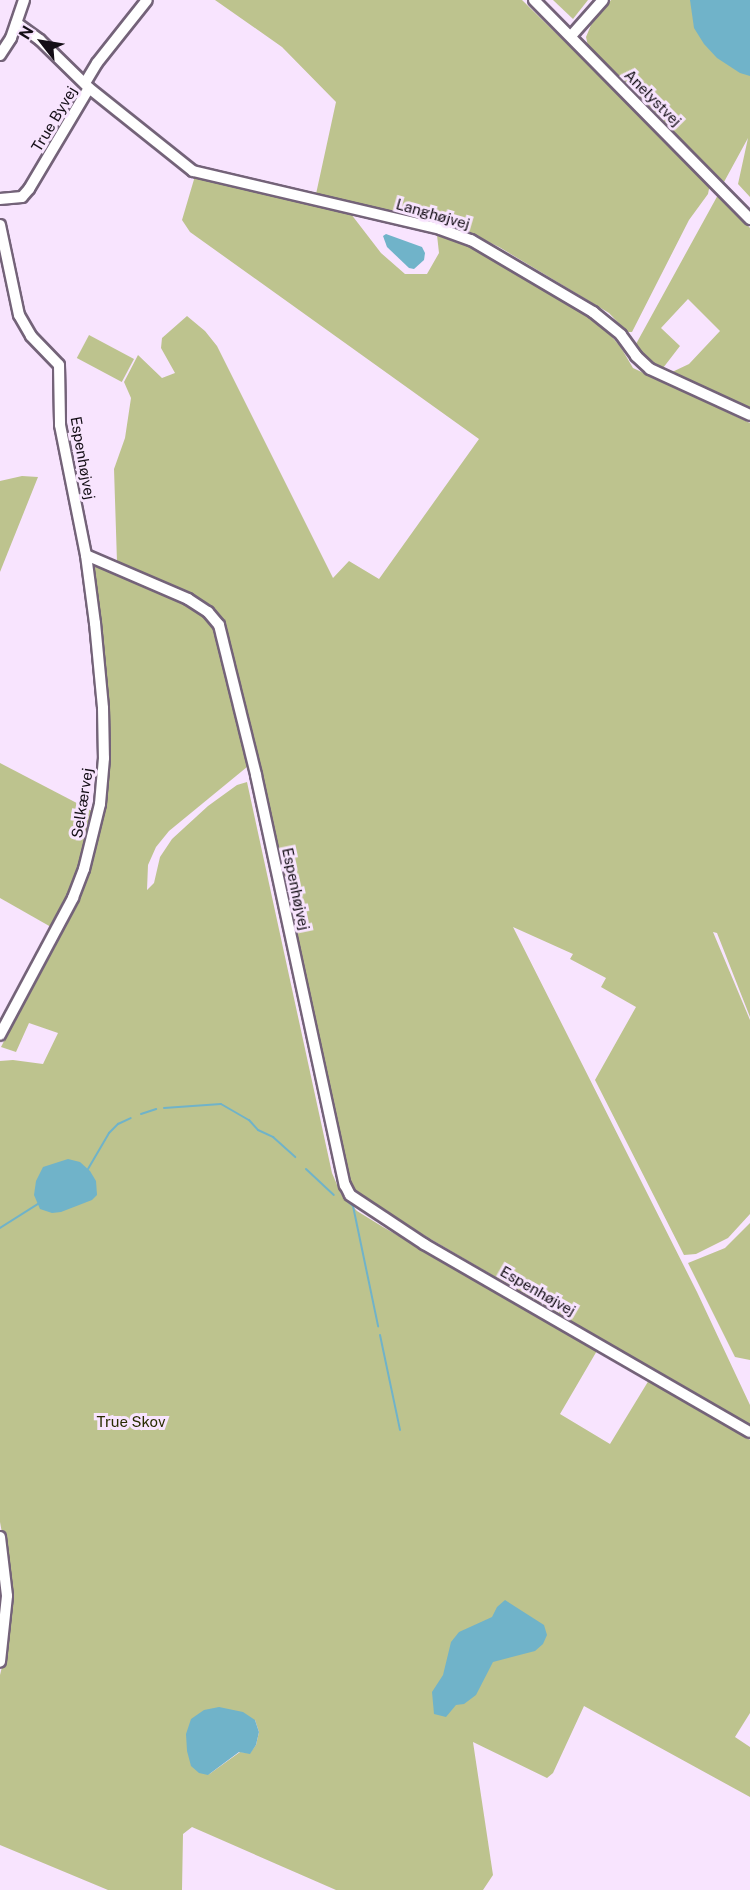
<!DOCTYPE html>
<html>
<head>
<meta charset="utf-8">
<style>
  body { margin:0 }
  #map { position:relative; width:750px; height:1890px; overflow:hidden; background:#f8e4fe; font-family:"Public Sans",sans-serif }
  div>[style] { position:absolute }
  .green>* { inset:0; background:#bdc38e; transform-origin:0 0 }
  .water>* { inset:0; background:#70b3c9 }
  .stream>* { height:2px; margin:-1px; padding:0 1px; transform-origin:1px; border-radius:1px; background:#70b3c9 }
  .roads { filter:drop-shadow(2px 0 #746379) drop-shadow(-2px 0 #746379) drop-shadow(0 2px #746379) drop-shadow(0 -2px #746379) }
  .minor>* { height:10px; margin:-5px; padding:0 5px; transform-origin:5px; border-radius:5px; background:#fff }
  span { translate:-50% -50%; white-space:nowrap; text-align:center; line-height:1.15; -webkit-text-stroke:6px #f8e4fe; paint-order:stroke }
  .street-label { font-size:15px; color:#140e16 }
  .park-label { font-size:15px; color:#292c00 }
  .north { position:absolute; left:12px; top:12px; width:60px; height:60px; -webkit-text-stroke:4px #f8e4fe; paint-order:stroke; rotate:301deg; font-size:16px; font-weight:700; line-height:24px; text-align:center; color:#140e16 }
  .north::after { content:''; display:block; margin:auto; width:21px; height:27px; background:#140e16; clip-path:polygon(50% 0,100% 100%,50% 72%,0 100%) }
</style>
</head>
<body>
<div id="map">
  <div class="green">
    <i style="clip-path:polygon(215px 0,522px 0,710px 184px,708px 194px,689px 220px,632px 332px,627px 332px,609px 313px,499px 247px,451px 224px,316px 194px,336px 102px,282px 47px)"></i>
    <i style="clip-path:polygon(553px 0,588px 0,573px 19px)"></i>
    <i style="clip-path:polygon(611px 0,750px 0,750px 197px,738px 184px,748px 138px,724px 182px,588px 46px,586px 37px,591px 25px)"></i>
    <i style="clip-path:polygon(195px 176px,351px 214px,381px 253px,405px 274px,427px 274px,439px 253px,437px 235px,491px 255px,602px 326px,620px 346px,633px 368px,750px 423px,750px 1017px,717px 933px,713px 932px,750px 1020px,750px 1214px,728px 1238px,696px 1254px,684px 1255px,595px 1080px,636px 1007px,601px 987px,606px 978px,570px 959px,573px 954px,513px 927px,697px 1292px,750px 1405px,750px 1426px,381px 1210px,355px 1192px,349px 1183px,248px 731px,238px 674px,225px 624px,206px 604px,181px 590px,117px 562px,114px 469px,125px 438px,131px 398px,124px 382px,138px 355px,162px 378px,175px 373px,161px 348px,162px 338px,187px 316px,205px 331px,217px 346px,333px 578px,349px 561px,379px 579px,479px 439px,190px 232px,182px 220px)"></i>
    <i style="clip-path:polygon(719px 193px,750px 228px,750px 408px,670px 373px,689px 364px,720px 331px,688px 299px,661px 328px,680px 346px,663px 368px,646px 360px,636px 344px)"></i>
    <i style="left:89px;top:335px;width:51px;height:26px;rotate:28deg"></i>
    <i style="clip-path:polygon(22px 476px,38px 477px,0 572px,0 481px)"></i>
    <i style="clip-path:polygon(evenodd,94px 566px,194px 606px,206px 615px,217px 632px,247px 767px,169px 831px,156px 847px,148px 865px,147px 890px,154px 883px,160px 857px,172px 839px,208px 806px,237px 785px,247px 782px,332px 1173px,341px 1194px,357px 1211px,383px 1227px,598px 1349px,560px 1414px,610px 1444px,649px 1380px,750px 1440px,750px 1713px,735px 1737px,750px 1747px,750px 1797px,584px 1706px,553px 1773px,547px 1778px,473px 1742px,493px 1875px,483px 1890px,336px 1890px,192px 1827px,183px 1834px,182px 1890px,108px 1890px,0 1845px,0 1675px,7px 1646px,9px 1572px,0 1522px,0 1061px,13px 1060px,43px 1064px,58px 1033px,29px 1023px,16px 1052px,1px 1047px,78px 897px,94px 858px,104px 815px,108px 761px,100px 617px,94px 566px,255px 1720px,259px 1732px,256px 1745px,250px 1753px,240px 1752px,208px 1775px,255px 1720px)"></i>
    <i style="clip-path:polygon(0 763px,94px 812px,69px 896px,51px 927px,0 898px)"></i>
    <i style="clip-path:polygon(750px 1223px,750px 1360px,735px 1357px,688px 1263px,725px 1248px)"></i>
  </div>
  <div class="water">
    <i style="clip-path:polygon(690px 0,750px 0,750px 76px,740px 73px,717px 58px,704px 44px,694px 28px)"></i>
    <i style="clip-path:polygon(386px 234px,422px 247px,425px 253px,424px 260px,414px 269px,409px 268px,387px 247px,383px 236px)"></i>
    <i style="clip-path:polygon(68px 1159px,80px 1162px,90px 1171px,96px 1181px,97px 1195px,92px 1200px,61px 1212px,52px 1213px,40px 1209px,34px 1195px,36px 1181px,43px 1167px)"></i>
    <i style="clip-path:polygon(505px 1600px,544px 1625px,547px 1635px,543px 1644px,535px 1651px,493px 1662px,476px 1695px,464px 1704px,456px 1705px,446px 1717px,434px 1714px,432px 1692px,443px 1675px,451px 1642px,459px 1632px,492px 1617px,497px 1607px)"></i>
    <i style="clip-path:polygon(219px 1707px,243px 1712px,255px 1720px,259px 1732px,256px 1745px,250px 1754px,239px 1752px,208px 1775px,199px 1773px,191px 1766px,187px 1751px,186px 1734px,191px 1719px,204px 1710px)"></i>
  </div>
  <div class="stream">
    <i style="left:164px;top:1108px;width:57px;rotate:-4deg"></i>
    <i style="left:221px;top:1104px;width:32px;rotate:30deg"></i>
    <i style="left:249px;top:1120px;width:13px;rotate:48deg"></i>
    <i style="left:258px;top:1130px;width:17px;rotate:25deg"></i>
    <i style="left:273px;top:1137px;width:30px;rotate:42deg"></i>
    <i style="left:141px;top:1114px;width:16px;rotate:-18deg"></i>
    <i style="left:88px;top:1169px;width:42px;rotate:-59.7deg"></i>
    <i style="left:109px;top:1133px;width:13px;rotate:-45deg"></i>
    <i style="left:118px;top:1124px;width:14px;rotate:-25deg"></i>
    <i style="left:306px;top:1169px;width:38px;rotate:43deg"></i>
    <i style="left:344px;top:1198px;width:12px;rotate:42deg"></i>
    <i style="left:353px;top:1206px;width:123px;rotate:78.2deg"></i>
    <i style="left:0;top:1228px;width:45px;rotate:-32.3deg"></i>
    <i style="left:380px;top:1335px;width:97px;rotate:78.1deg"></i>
  </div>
  <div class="roads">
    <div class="minor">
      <i style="left:534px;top:0;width:308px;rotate:45.4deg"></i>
      <i style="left:571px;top:36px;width:48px;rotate:-48.4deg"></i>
      <i style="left:0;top:55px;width:20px;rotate:-57deg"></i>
      <i style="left:11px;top:38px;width:40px;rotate:-71.1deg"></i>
      <i style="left:85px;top:83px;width:23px;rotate:-59deg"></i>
      <i style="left:97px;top:63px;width:80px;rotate:-51.6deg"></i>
      <i style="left:89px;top:88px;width:133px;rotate:38.6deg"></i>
      <i style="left:193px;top:171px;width:254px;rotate:13.2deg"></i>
      <i style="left:440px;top:229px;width:33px;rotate:20deg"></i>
      <i style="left:471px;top:240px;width:142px;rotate:30.5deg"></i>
      <i style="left:593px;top:312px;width:36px;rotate:39deg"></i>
      <i style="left:621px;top:335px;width:26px;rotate:54deg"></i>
      <i style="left:636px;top:356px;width:19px;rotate:43deg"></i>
      <i style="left:650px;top:369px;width:110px;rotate:24.7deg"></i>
      <i style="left:0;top:199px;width:22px;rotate:-5deg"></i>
      <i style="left:22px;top:197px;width:11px;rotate:-49deg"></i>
      <i style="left:29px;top:189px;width:117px;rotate:-59.3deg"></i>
      <i style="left:89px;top:88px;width:69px;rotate:-135.6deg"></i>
      <i style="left:40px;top:40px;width:29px;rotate:-144deg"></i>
      <i style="left:0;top:225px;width:92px;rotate:78.1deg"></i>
      <i style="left:19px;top:315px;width:24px;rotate:60deg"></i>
      <i style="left:31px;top:336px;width:40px;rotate:46deg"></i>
      <i style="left:59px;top:365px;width:60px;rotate:89deg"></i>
      <i style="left:60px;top:425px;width:133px;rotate:78.7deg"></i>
      <i style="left:86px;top:555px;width:69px;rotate:82.5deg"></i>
      <i style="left:95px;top:623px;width:85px;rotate:84.6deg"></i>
      <i style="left:103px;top:708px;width:50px;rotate:88.9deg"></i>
      <i style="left:104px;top:758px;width:46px;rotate:95deg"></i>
      <i style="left:100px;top:804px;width:67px;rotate:103.8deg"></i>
      <i style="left:84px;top:869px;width:31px;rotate:111deg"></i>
      <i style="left:73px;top:898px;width:155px;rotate:118.1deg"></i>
      <i style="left:86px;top:555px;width:111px;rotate:23.3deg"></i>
      <i style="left:188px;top:599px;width:24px;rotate:33deg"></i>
      <i style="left:208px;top:612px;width:17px;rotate:50deg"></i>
      <i style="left:219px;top:625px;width:154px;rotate:76.1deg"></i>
      <i style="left:256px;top:775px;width:420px;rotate:77.8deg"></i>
      <i style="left:345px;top:1185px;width:11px;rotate:63deg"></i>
      <i style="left:350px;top:1195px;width:89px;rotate:33.5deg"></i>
      <i style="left:424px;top:1244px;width:376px;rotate:30deg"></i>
      <i style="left:0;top:1537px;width:59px;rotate:83.2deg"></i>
      <i style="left:7px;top:1596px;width:66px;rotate:96.1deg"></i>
    </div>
  </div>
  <div class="street-label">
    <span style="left:653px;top:98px;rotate:45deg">Anelystvej</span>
    <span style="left:54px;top:119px;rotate:-59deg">True Byvej</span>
    <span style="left:433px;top:214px;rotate:16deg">Langhøjvej</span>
    <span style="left:83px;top:458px;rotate:80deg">Espenhøjvej</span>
    <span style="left:82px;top:803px;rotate:-81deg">Selkærvej</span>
    <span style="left:296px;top:889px;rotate:78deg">Espenhøjvej</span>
    <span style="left:538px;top:1291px;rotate:30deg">Espenhøjvej</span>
  </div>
  <div class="park-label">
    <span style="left:131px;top:1422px">True Skov</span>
  </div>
  <div class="north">N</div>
</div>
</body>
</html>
